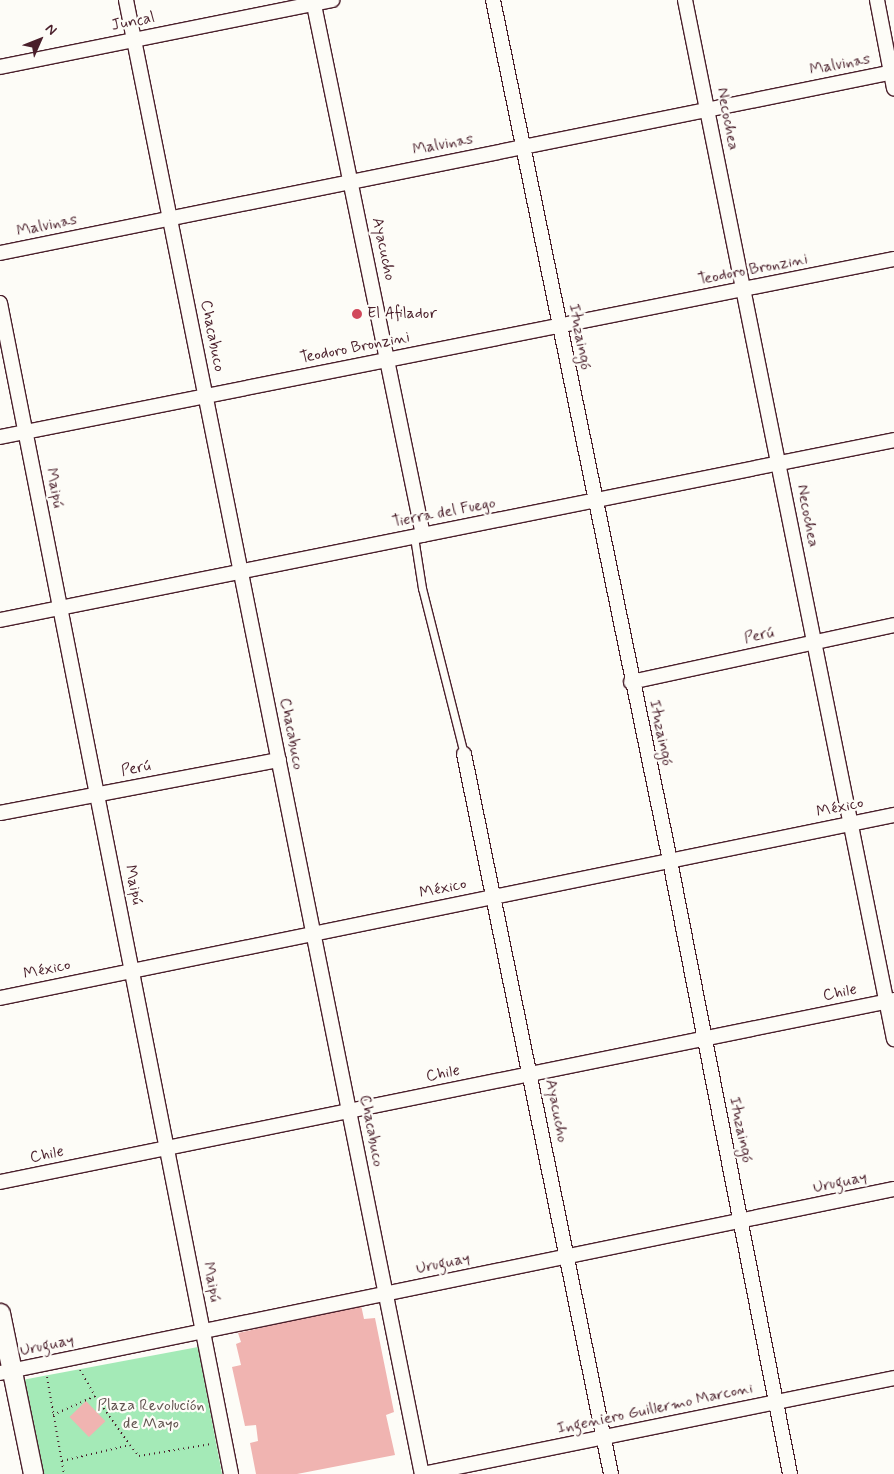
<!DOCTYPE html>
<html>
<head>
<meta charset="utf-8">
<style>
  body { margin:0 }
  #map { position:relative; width:894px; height:1474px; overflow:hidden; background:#fdfcf7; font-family:Mynerve,sans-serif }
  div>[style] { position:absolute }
  .green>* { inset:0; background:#a4eab7 }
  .building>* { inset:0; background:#f0b4b1; transform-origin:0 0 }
  .path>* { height:2px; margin-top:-1px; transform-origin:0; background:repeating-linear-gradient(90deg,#4a1f2b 0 1px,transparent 0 5px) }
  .roads { filter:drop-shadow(1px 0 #4a1f2b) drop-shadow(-1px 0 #4a1f2b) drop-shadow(0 1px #4a1f2b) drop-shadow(0 -1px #4a1f2b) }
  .lane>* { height:7px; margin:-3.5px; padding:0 3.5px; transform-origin:3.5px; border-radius:3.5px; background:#fdfcf7 }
  .street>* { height:14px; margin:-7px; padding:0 7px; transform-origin:7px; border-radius:7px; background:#fdfcf7 }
  .secondary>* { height:19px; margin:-9.5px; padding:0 9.5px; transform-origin:9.5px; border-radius:9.5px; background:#fdfcf7 }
  .dots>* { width:14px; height:14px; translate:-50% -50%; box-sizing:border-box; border:2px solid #fdfcf7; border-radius:50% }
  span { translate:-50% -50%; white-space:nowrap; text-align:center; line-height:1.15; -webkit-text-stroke:4.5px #fdfcf7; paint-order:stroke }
  .street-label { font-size:16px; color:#4a1f2b }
  .poi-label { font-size:16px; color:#4a1f2b }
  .left { translate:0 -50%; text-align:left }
  .park-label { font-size:16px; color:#60524e }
  .north { position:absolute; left:15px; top:15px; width:50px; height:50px; -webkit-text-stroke:4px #fdfcf7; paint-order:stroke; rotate:46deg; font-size:14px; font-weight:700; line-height:20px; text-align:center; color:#4a1f2b }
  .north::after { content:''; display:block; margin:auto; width:18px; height:22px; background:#4a1f2b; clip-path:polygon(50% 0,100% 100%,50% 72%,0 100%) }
</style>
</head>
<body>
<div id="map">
  <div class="green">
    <i style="clip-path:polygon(198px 1347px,222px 1474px,42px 1474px,22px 1380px)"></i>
  </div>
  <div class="building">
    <i style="clip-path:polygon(361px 1305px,364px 1319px,375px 1318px,394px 1412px,386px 1415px,395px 1455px,297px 1474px,256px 1474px,250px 1443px,258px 1441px,256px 1425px,245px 1426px,232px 1367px,241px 1365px,236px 1344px,241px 1342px,238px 1333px)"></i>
    <i style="left:86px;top:1401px;width:28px;height:23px;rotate:46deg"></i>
  </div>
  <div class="path">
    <i style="left:80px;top:1370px;width:30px;rotate:60deg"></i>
    <i style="left:47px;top:1377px;width:98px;rotate:80.1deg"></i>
    <i style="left:53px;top:1415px;width:46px;rotate:-24.3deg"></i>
    <i style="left:95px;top:1396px;width:60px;rotate:54.5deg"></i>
    <i style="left:62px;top:1461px;width:70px;rotate:-13.2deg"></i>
    <i style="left:130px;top:1445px;width:14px;rotate:51deg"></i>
    <i style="left:139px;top:1456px;width:73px;rotate:-9.5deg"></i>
  </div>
  <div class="roads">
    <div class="lane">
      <i style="left:414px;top:537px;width:52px;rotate:81.1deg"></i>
      <i style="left:422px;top:588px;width:171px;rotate:75.8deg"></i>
    </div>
    <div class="street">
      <i style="left:126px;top:0;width:1503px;rotate:78.65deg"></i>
      <i style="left:313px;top:0;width:546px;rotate:78.38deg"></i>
      <i style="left:493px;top:0;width:879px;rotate:78.38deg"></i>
      <i style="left:670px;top:861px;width:625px;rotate:78.92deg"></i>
      <i style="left:685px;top:0;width:1060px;rotate:78.63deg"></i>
      <i style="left:877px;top:0;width:90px;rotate:79.1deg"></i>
      <i style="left:0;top:67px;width:339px;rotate:-11.4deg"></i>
      <i style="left:0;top:253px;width:912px;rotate:-11.45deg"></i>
      <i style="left:0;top:303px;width:1194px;rotate:78.84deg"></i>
      <i style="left:0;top:437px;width:912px;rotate:-11.26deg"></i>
      <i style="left:0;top:620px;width:912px;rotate:-11.38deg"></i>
      <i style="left:631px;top:682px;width:269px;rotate:-12.2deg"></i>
      <i style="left:464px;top:754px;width:735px;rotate:78.46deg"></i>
      <i style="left:0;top:813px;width:284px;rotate:-10.8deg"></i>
      <i style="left:0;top:998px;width:913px;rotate:-11.57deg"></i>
      <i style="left:0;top:1182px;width:912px;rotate:-11.51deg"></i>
      <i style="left:0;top:1373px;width:913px;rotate:-11.63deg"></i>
      <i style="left:423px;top:1474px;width:481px;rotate:-11.5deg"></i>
    </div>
    <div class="secondary">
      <i style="left:0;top:1313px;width:164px;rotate:78.4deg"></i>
    </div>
  </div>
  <div class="dots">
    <i style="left:357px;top:314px;background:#d1495b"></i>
  </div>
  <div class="street-label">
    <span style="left:133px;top:22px;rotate:-11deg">Juncal</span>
    <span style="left:840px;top:65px;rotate:-11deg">Malvinas</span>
    <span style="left:727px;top:119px;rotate:79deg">Necochea</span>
    <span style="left:443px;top:145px;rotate:-11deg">Malvinas</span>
    <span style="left:47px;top:226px;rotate:-12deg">Malvinas</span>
    <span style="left:383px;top:249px;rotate:78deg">Ayacucho</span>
    <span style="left:753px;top:270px;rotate:-11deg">Teodoro Bronzini</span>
    <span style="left:212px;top:336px;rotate:79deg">Chacabuco</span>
    <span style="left:579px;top:337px;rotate:79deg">Ituzaingó</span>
    <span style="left:355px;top:348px;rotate:-11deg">Teodoro Bronzini</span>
    <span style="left:54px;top:488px;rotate:79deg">Maipú</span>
    <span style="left:444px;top:513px;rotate:-11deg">Tierra del Fuego</span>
    <span style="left:807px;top:516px;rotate:79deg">Necochea</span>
    <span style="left:759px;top:636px;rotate:-12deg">Perú</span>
    <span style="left:660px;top:733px;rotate:78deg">Ituzaingó</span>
    <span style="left:291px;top:734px;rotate:79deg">Chacabuco</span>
    <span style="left:136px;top:769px;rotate:-11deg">Perú</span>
    <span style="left:840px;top:808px;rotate:-12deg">México</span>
    <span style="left:133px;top:885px;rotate:79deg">Maipú</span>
    <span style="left:443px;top:889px;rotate:-12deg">México</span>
    <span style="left:47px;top:970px;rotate:-12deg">México</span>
    <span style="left:840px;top:993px;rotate:-12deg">Chile</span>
    <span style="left:443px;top:1074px;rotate:-11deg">Chile</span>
    <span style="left:556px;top:1111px;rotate:79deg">Ayacucho</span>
    <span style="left:740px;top:1130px;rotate:78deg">Ituzaingó</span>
    <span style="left:371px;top:1131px;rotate:79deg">Chacabuco</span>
    <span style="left:47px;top:1155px;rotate:-12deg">Chile</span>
    <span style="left:840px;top:1183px;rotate:-12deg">Uruguay</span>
    <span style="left:443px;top:1264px;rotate:-12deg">Uruguay</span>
    <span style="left:211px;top:1282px;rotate:79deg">Maipú</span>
    <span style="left:47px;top:1346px;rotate:-12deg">Uruguay</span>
    <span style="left:655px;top:1409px;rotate:-12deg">Ingeniero Guillermo Marconi</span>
  </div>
  <div class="poi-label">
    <span class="left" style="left:367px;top:314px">El Afilador</span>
  </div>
  <div class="park-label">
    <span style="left:151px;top:1415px">Plaza Revolución<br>de Mayo</span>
  </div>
  <div class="north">N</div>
</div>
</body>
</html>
